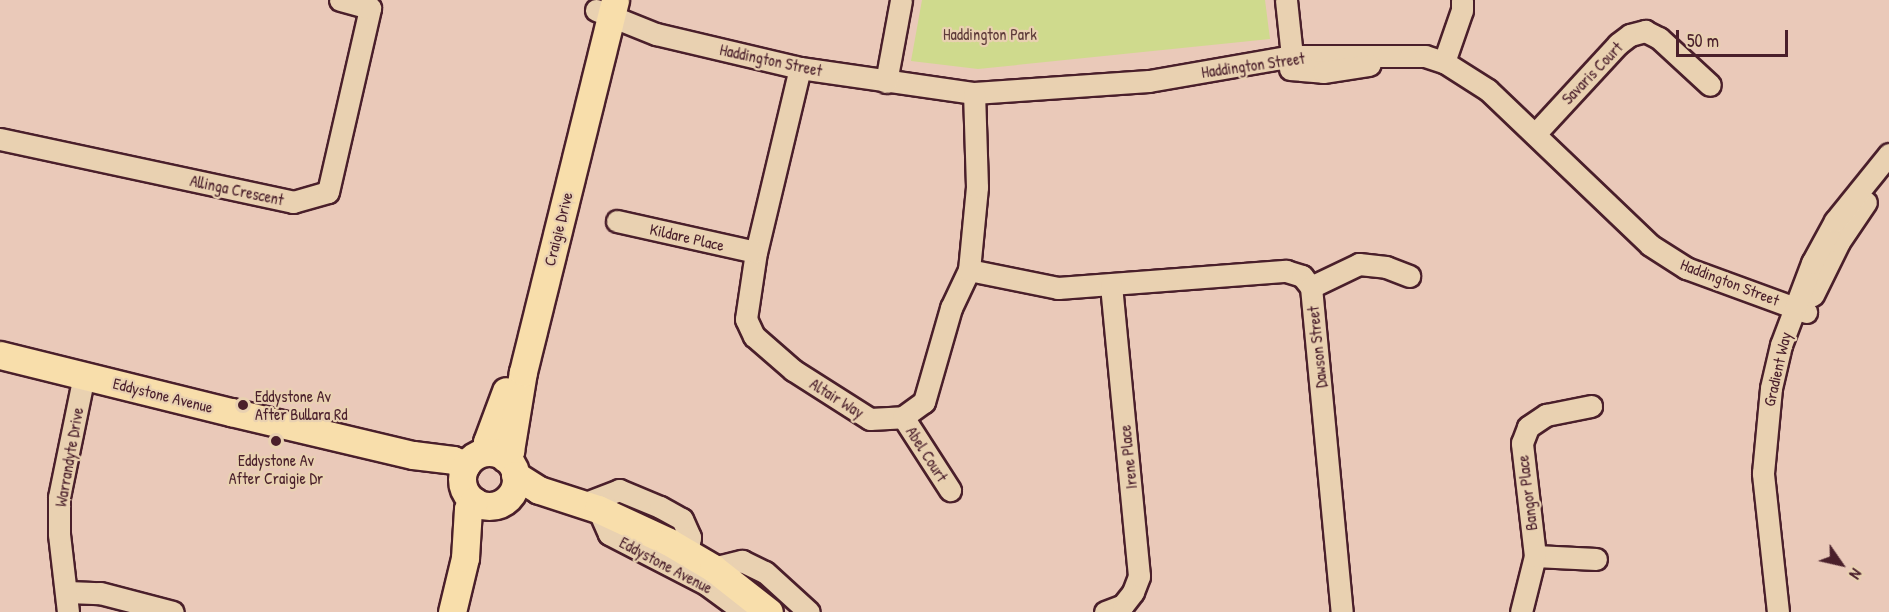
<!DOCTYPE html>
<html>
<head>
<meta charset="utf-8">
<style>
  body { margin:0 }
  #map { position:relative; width:1889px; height:612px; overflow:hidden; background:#eac9b9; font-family:"Patrick Hand",sans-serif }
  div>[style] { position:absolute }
  .green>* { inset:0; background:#cfda8d }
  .roads { filter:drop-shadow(2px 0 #4a1f2b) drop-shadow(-2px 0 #4a1f2b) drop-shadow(0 2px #4a1f2b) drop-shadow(0 -2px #4a1f2b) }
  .minor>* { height:21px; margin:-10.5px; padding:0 10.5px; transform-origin:10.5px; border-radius:10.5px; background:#e9d1b1 }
  .major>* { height:27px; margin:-13.5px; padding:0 13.5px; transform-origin:13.5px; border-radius:13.5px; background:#f8deab }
  .major>.ring { margin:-13.5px; padding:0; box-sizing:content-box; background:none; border:27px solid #f8deab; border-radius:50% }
  .dots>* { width:16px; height:16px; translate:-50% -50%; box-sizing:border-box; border:3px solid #e9d1b1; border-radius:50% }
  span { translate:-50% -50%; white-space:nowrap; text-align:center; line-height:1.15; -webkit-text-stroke:4.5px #e9d1b1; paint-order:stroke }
  .park-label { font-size:16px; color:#5e3b3a }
  .street-label { font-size:16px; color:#4a1f2b }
  .poi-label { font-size:16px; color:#4a1f2b }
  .left { translate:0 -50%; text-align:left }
  .north { position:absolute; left:1811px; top:534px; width:60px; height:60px; -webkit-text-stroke:4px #e9d1b1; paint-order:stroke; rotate:124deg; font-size:16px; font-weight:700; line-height:24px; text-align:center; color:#4a1f2b }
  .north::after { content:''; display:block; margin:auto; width:21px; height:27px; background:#4a1f2b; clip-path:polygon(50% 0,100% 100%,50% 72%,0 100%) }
  .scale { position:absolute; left:1676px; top:30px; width:112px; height:27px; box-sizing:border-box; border:3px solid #4a1f2b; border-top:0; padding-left:8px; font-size:18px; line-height:21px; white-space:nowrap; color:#4a1f2b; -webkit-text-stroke:4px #e9d1b1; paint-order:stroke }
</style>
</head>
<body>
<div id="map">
  <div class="green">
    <i style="clip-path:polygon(922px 0,1265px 0,1270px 39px,978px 69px,911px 61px)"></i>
  </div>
  <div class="roads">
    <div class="minor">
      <i style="left:1286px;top:0;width:56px;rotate:83.9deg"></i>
      <i style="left:596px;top:10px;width:65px;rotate:21.8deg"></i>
      <i style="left:656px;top:34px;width:148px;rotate:13.3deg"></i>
      <i style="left:800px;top:68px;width:176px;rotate:8.2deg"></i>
      <i style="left:974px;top:93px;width:175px;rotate:-3.9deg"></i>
      <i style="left:1149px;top:81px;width:145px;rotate:-9.9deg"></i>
      <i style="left:1292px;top:56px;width:133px"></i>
      <i style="left:1425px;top:56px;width:20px;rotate:18deg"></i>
      <i style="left:1444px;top:62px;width:52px;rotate:32.5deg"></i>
      <i style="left:1488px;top:90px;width:224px;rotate:43.7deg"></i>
      <i style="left:1650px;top:245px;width:43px;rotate:32.6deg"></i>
      <i style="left:1686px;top:268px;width:128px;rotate:20.1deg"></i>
      <i style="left:1444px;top:62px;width:55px;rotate:-70.9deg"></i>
      <i style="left:1462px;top:10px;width:10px;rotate:-90deg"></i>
      <i style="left:800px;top:68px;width:189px;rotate:103.4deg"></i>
      <i style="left:756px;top:252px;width:68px;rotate:98.5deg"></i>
      <i style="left:746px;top:319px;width:19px;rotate:65deg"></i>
      <i style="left:754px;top:336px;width:52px;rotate:41.1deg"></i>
      <i style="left:793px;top:370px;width:91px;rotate:32.5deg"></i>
      <i style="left:870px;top:419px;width:33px;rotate:-3deg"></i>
      <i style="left:903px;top:417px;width:26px;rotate:-36deg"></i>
      <i style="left:924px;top:402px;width:98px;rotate:-74deg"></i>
      <i style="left:951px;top:308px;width:42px;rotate:-64.7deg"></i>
      <i style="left:969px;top:270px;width:83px;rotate:-84.5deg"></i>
      <i style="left:977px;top:187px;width:94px;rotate:-91.8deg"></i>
      <i style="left:1290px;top:69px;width:33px;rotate:5deg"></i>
      <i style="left:1323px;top:72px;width:47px;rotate:-8.7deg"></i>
      <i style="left:886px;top:82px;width:83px;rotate:-79.6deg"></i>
      <i style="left:1535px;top:134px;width:122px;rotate:-47.3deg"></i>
      <i style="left:1618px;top:44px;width:15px;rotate:-37deg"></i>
      <i style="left:1630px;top:35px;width:16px;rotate:-15deg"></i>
      <i style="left:1645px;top:31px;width:16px;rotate:27deg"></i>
      <i style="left:1659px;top:38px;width:69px;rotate:42.7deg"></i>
      <i style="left:0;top:139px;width:300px;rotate:12.1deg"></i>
      <i style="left:293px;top:202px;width:36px;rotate:-16deg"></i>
      <i style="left:328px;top:192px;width:189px;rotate:-77.1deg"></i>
      <i style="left:370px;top:8px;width:31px;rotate:-165deg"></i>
      <i style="left:617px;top:221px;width:142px;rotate:12.6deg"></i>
      <i style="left:969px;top:270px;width:91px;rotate:11.4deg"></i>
      <i style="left:1058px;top:288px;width:229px;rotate:-4.3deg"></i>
      <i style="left:1286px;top:271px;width:17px;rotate:17deg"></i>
      <i style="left:1302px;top:276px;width:14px;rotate:51deg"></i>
      <i style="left:1311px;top:287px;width:326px;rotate:84.6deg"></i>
      <i style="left:1311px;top:287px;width:53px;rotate:-25.6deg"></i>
      <i style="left:1359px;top:264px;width:27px;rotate:6deg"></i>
      <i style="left:1386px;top:267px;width:25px;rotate:21deg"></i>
      <i style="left:1813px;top:295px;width:59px;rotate:-63.9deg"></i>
      <i style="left:1839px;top:242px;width:48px;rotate:-56deg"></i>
      <i style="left:903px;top:417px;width:87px;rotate:57.2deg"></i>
      <i style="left:583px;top:504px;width:39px;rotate:-21deg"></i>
      <i style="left:619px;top:490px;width:44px;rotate:22.5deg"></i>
      <i style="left:660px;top:507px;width:25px;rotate:29deg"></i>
      <i style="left:682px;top:519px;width:20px;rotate:66deg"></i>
      <i style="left:690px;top:537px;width:17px;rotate:100deg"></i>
      <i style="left:598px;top:509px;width:27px;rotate:66deg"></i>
      <i style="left:609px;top:534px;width:109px;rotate:27.3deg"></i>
      <i style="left:706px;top:584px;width:47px;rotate:36.4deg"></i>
      <i style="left:1535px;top:556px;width:61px;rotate:2.8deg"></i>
      <i style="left:713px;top:568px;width:30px;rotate:-14deg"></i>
      <i style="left:742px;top:561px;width:25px;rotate:26deg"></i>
      <i style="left:765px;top:572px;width:59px;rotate:42.3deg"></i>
      <i style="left:67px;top:592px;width:33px;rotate:2deg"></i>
      <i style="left:100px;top:593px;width:75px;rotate:14.6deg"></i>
      <i style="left:68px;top:612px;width:79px;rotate:-96.6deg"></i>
      <i style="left:59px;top:534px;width:37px;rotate:-90deg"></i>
      <i style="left:59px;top:497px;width:125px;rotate:-78.4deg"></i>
      <i style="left:1105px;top:612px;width:19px;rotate:-21deg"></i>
      <i style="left:1123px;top:605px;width:16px;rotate:-52deg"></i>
      <i style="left:1133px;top:592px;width:17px;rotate:-69deg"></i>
      <i style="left:1139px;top:576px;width:292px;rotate:-95.5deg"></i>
      <i style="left:1521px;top:612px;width:58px;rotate:-76deg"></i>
      <i style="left:1535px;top:556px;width:114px;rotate:-96.6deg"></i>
      <i style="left:1522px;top:443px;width:17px;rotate:-69deg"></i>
      <i style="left:1528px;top:427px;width:22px;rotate:-34deg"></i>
      <i style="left:1546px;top:415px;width:46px;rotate:-11.3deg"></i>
      <i style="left:1778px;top:612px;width:140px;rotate:-96.2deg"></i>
      <i style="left:1763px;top:473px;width:85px;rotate:-84.6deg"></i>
      <i style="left:1771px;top:388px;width:44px;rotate:-76.9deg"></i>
      <i style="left:1781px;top:345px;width:88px;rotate:-69.3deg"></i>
      <i style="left:1812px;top:263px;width:48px;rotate:-61.3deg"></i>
      <i style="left:1835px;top:221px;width:86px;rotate:-51.1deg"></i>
    </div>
    <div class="major">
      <i style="left:0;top:355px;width:238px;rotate:13.9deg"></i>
      <i style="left:231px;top:412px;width:187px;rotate:13.3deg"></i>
      <i style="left:413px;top:455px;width:40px;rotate:7.1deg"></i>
      <i style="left:453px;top:460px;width:14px;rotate:21deg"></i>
      <i style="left:486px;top:452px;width:10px;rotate:-84deg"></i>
      <i style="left:487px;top:442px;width:54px;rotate:-69.6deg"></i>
      <i class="ring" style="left:462px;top:452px;width:27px;height:27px"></i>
      <i style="left:505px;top:458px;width:9px;rotate:-54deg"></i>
      <i style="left:510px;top:451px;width:80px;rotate:-80.7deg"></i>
      <i style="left:523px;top:372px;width:383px;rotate:-76.1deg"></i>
      <i style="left:515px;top:475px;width:28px;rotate:32deg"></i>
      <i style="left:539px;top:490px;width:62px;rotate:17.9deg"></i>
      <i style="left:598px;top:509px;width:78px;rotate:24.9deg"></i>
      <i style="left:669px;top:542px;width:51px;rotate:30.6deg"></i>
      <i style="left:713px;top:568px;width:71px;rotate:38.2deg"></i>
      <i style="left:452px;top:612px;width:56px;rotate:-76.5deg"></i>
      <i style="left:465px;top:558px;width:49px;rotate:-86.5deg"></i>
      <i style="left:468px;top:509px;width:10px;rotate:-53deg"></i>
    </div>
  </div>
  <div class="dots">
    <i style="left:243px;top:405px;background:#4a1f2b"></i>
    <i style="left:276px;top:441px;background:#4a1f2b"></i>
  </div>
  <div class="park-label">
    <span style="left:990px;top:34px">Haddington Park</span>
  </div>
  <div class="street-label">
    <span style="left:771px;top:60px;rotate:12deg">Haddington Street</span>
    <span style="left:1253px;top:65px;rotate:-8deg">Haddington Street</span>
    <span style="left:1592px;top:73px;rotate:-46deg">Savaris Court</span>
    <span style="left:237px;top:190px;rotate:12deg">Allinga Crescent</span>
    <span style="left:558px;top:229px;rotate:-76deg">Craigie Drive</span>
    <span style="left:687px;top:237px;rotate:13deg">Kildare Place</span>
    <span style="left:1730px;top:282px;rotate:21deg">Haddington Street</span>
    <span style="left:1317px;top:347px;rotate:-96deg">Dawson Street</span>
    <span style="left:1777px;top:369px;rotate:-77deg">Gradient Way</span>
    <span style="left:163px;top:395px;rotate:14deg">Eddystone Avenue</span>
    <span style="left:837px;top:398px;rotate:32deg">Altair Way</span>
    <span style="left:927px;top:454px;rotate:57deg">Abel Court</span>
    <span style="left:69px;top:457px;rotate:-80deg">Warrandyte Drive</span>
    <span style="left:1128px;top:457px;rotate:-96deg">Irene Place</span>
    <span style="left:1527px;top:493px;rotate:-97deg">Bangor Place</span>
    <span style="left:666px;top:565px;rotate:28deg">Eddystone Avenue</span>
  </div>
  <div class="poi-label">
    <span class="left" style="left:255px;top:405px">Eddystone Av<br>After Bullara Rd</span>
    <span style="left:276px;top:469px">Eddystone Av<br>After Craigie Dr</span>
  </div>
  <div class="north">N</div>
  <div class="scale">50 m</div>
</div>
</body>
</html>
